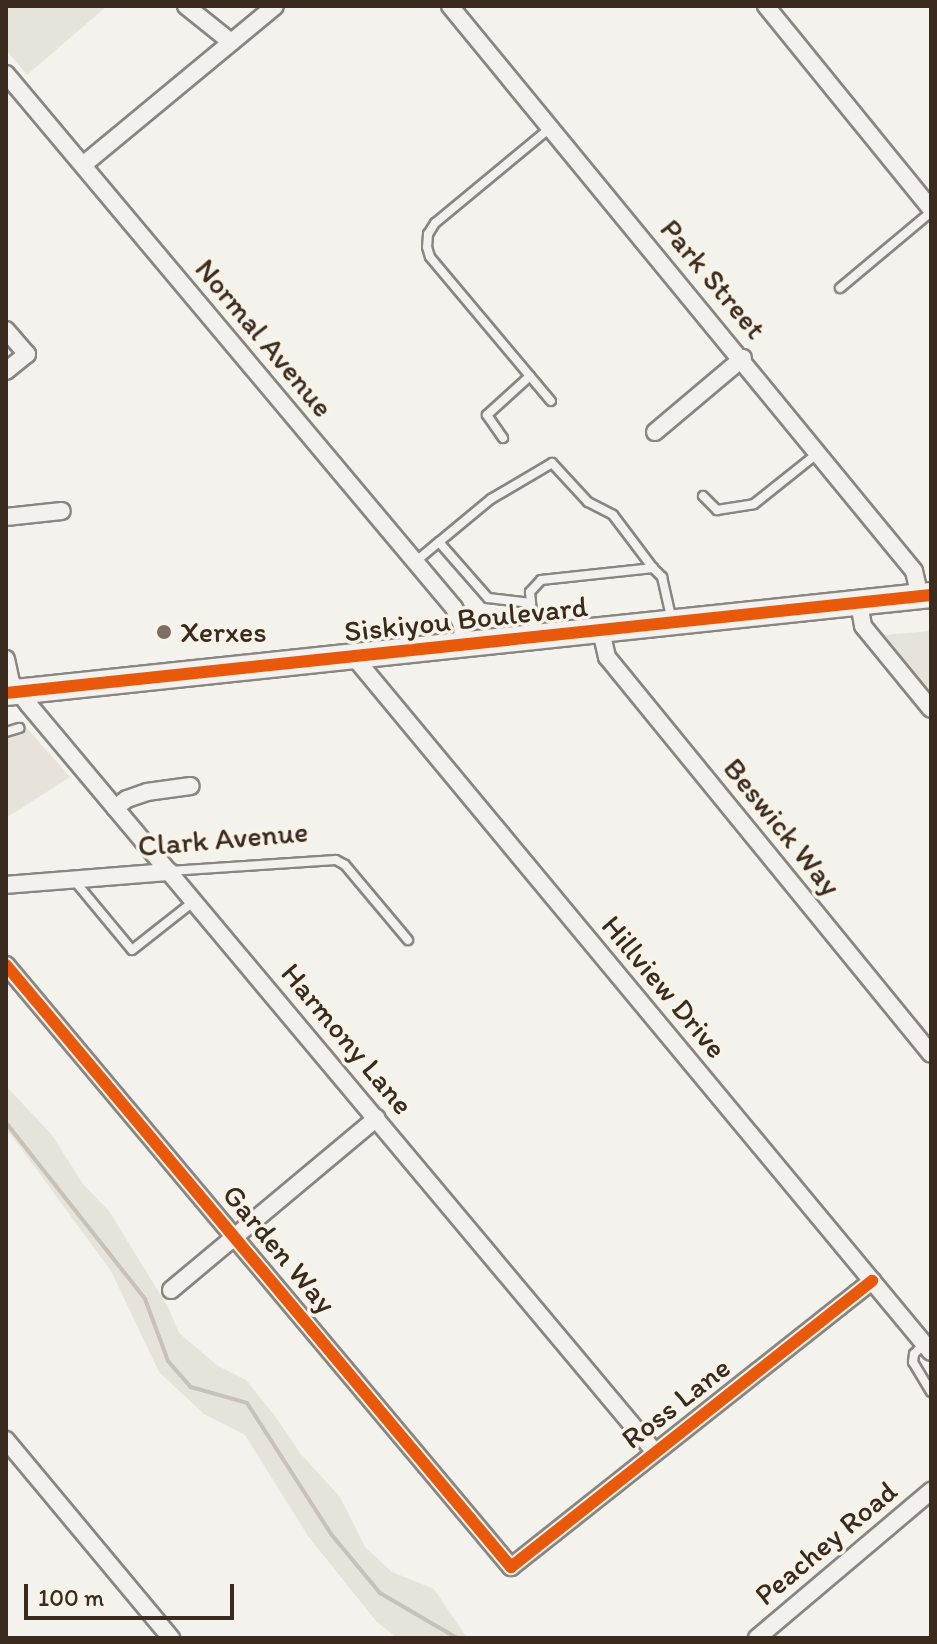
<!DOCTYPE html>
<html>
<head>
<meta charset="utf-8">
<style>
  body { margin:0 }
  #map { position:relative; width:937px; height:1644px; overflow:hidden; background:#f4f2ec; font-family:Itim,sans-serif }
  div>[style] { position:absolute }
  .built>* { inset:0; background:#e7e2da }
  .green>* { inset:0; background:#e6e3da }
  .stream>* { height:4px; margin:-2px; padding:0 2px; transform-origin:2px; border-radius:2px; background:#c7c1b7 }
  .roads { filter:drop-shadow(2px 0 #898580) drop-shadow(-2px 0 #898580) drop-shadow(0 2px #898580) drop-shadow(0 -2px #898580) }
  .service>* { height:8px; margin:-4px; padding:0 4px; transform-origin:4px; border-radius:4px; background:#f2f1ed }
  .minor>* { height:16px; margin:-8px; padding:0 8px; transform-origin:8px; border-radius:8px; background:#f2f1ed }
  .secondary>* { height:24px; margin:-12px; padding:0 12px; transform-origin:12px; border-radius:12px; background:#f2f1ed }
  .cycleway>* { height:12px; margin:-6px; padding:0 6px; transform-origin:6px; border-radius:6px; background:#e8590c }
  .dots>* { width:22px; height:22px; translate:-50% -50%; box-sizing:border-box; border:4px solid #f7f3e8; border-radius:50% }
  span { translate:-50% -50%; white-space:nowrap; text-align:center; line-height:1.15; -webkit-text-stroke:7px #f7f3e8; paint-order:stroke }
  .street-label { font-size:30px; color:#3b2a1e }
  .poi-label { font-size:30px; color:#3b2a1e }
  .left { translate:0 -50%; text-align:left }
  .frame { position:absolute; inset:0; border:8px solid #3b2a1e; pointer-events:none }
  .scale { position:absolute; left:24px; top:1584px; width:210px; height:36px; box-sizing:border-box; border:4px solid #3b2a1e; border-top:0; padding-left:10px; font-size:24px; line-height:28px; white-space:nowrap; color:#3b2a1e; -webkit-text-stroke:6px #f7f3e8; paint-order:stroke }
</style>
</head>
<body>
<div id="map">
  <div class="built">
    <i style="clip-path:polygon(24px 725px,70px 777px,6px 818px,6px 727px)"></i>
  </div>
  <div class="green">
    <i style="clip-path:polygon(6px 6px,107px 6px,27px 75px,6px 50px)"></i>
    <i style="clip-path:polygon(931px 631px,931px 696px,885px 635px)"></i>
    <i style="clip-path:polygon(6px 1086px,52px 1135px,83px 1184px,109px 1211px,168px 1307px,179px 1333px,218px 1366px,246px 1380px,275px 1416px,300px 1453px,340px 1497px,365px 1547px,392px 1572px,434px 1589px,467px 1638px,397px 1638px,376px 1621px,308px 1536px,245px 1435px,204px 1414px,159px 1372px,111px 1271px,6px 1128px)"></i>
  </div>
  <div class="stream">
    <i style="left:7px;top:1124px;width:223px;rotate:51.7deg"></i>
    <i style="left:145px;top:1299px;width:66px;rotate:69.6deg"></i>
    <i style="left:168px;top:1361px;width:35px;rotate:49deg"></i>
    <i style="left:191px;top:1387px;width:58px;rotate:15.9deg"></i>
    <i style="left:247px;top:1403px;width:156px;rotate:57.3deg"></i>
    <i style="left:331px;top:1534px;width:77px;rotate:50.3deg"></i>
    <i style="left:380px;top:1593px;width:89px;rotate:30.3deg"></i>
  </div>
  <div class="roads">
    <div class="service">
      <i style="left:550px;top:128px;width:149px;rotate:140.4deg"></i>
      <i style="left:435px;top:223px;width:13px;rotate:122deg"></i>
      <i style="left:428px;top:234px;width:13px;rotate:94deg"></i>
      <i style="left:427px;top:247px;width:10px;rotate:73deg"></i>
      <i style="left:430px;top:257px;width:188px;rotate:50deg"></i>
      <i style="left:840px;top:288px;width:119px;rotate:-39.9deg"></i>
      <i style="left:503px;top:438px;width:28px;rotate:-125deg"></i>
      <i style="left:487px;top:415px;width:58px;rotate:-42.2deg"></i>
      <i style="left:703px;top:496px;width:20px;rotate:45deg"></i>
      <i style="left:717px;top:510px;width:37px;rotate:-9deg"></i>
      <i style="left:754px;top:504px;width:82px;rotate:-38.6deg"></i>
      <i style="left:415px;top:562px;width:31px;rotate:-40deg"></i>
      <i style="left:531px;top:603px;width:43px;rotate:-173.4deg"></i>
      <i style="left:488px;top:598px;width:74px;rotate:-131.2deg"></i>
      <i style="left:439px;top:542px;width:67px;rotate:-39.6deg"></i>
      <i style="left:491px;top:499px;width:71px;rotate:-30.5deg"></i>
      <i style="left:552px;top:463px;width:53px;rotate:47.3deg"></i>
      <i style="left:588px;top:502px;width:28px;rotate:27deg"></i>
      <i style="left:613px;top:515px;width:66px;rotate:53deg"></i>
      <i style="left:534px;top:633px;width:41px;rotate:-95.6deg"></i>
      <i style="left:530px;top:592px;width:16px;rotate:-47deg"></i>
      <i style="left:541px;top:580px;width:113px;rotate:-6.1deg"></i>
      <i style="left:653px;top:568px;width:13px;rotate:45deg"></i>
      <i style="left:662px;top:577px;width:45px;rotate:77.2deg"></i>
      <i style="left:6px;top:732px;width:14px;rotate:-17deg"></i>
      <i style="left:170px;top:871px;width:166px;rotate:-3.8deg"></i>
      <i style="left:336px;top:860px;width:10px;rotate:29deg"></i>
      <i style="left:345px;top:865px;width:98px;rotate:50deg"></i>
      <i style="left:73px;top:879px;width:92px;rotate:50.3deg"></i>
      <i style="left:132px;top:950px;width:78px;rotate:-38.2deg"></i>
      <i style="left:924px;top:1344px;width:14px;rotate:135deg"></i>
      <i style="left:914px;top:1354px;width:8px;rotate:97deg"></i>
      <i style="left:913px;top:1362px;width:35px;rotate:59deg"></i>
    </div>
    <div class="minor">
      <i style="left:186px;top:6px;width:58px;rotate:38.7deg"></i>
      <i style="left:450px;top:6px;width:731px;rotate:50.61deg"></i>
      <i style="left:914px;top:571px;width:26px;rotate:77deg"></i>
      <i style="left:766px;top:6px;width:262px;rotate:50.9deg"></i>
      <i style="left:6px;top:74px;width:697px;rotate:50deg"></i>
      <i style="left:454px;top:608px;width:19px;rotate:65deg"></i>
      <i style="left:462px;top:625px;width:20px;rotate:87deg"></i>
      <i style="left:83px;top:165px;width:249px;rotate:-39.6deg"></i>
      <i style="left:6px;top:330px;width:32px;rotate:49deg"></i>
      <i style="left:27px;top:354px;width:27px;rotate:141deg"></i>
      <i style="left:655px;top:432px;width:115px;rotate:-40.1deg"></i>
      <i style="left:6px;top:517px;width:56px;rotate:-6.1deg"></i>
      <i style="left:859px;top:603px;width:23px;rotate:80deg"></i>
      <i style="left:863px;top:626px;width:107px;rotate:50.7deg"></i>
      <i style="left:601px;top:631px;width:27px;rotate:77deg"></i>
      <i style="left:607px;top:657px;width:512px;rotate:50.78deg"></i>
      <i style="left:354px;top:657px;width:903px;rotate:50.3deg"></i>
      <i style="left:6px;top:659px;width:24px;rotate:78deg"></i>
      <i style="left:11px;top:682px;width:29px;rotate:52deg"></i>
      <i style="left:29px;top:705px;width:973px;rotate:50.04deg"></i>
      <i style="left:115px;top:808px;width:15px;rotate:-37deg"></i>
      <i style="left:127px;top:799px;width:21px;rotate:-19deg"></i>
      <i style="left:147px;top:792px;width:44px;rotate:-7.8deg"></i>
      <i style="left:6px;top:885px;width:164px;rotate:-4.6deg"></i>
      <i style="left:6px;top:965px;width:786px;rotate:50.01deg"></i>
      <i style="left:511px;top:1567px;width:461px;rotate:-38.4deg"></i>
      <i style="left:171px;top:1290px;width:268px;rotate:-39.9deg"></i>
      <i style="left:6px;top:1440px;width:258px;rotate:50.2deg"></i>
      <i style="left:757px;top:1638px;width:228px;rotate:-40.2deg"></i>
    </div>
    <div class="secondary">
      <i style="left:6px;top:693px;width:930px;rotate:-6.05deg"></i>
    </div>
  </div>
  <div class="cycleway">
    <i style="left:6px;top:693px;width:930px;rotate:-6.05deg"></i>
    <i style="left:6px;top:965px;width:786px;rotate:50.01deg"></i>
    <i style="left:511px;top:1567px;width:461px;rotate:-38.4deg"></i>
  </div>
  <div class="dots">
    <i style="left:164px;top:632px;background:#7c7066"></i>
  </div>
  <div class="street-label">
    <span style="left:713px;top:279px;rotate:50deg">Park Street</span>
    <span style="left:264px;top:338px;rotate:50deg">Normal Avenue</span>
    <span style="left:466px;top:619px;rotate:-6deg">Siskiyou Boulevard</span>
    <span style="left:782px;top:827px;rotate:51deg">Beswick Way</span>
    <span style="left:223px;top:839px;rotate:-5deg">Clark Avenue</span>
    <span style="left:664px;top:987px;rotate:50deg">Hillview Drive</span>
    <span style="left:347px;top:1039px;rotate:50deg">Harmony Lane</span>
    <span style="left:279px;top:1249px;rotate:50deg">Garden Way</span>
    <span style="left:676px;top:1403px;rotate:-38deg">Ross Lane</span>
    <span style="left:826px;top:1543px;rotate:-40deg">Peachey Road</span>
  </div>
  <div class="poi-label">
    <span class="left" style="left:180px;top:632px">Xerxes</span>
  </div>
  <div class="frame"></div>
  <div class="scale">100 m</div>
</div>
</body>
</html>
